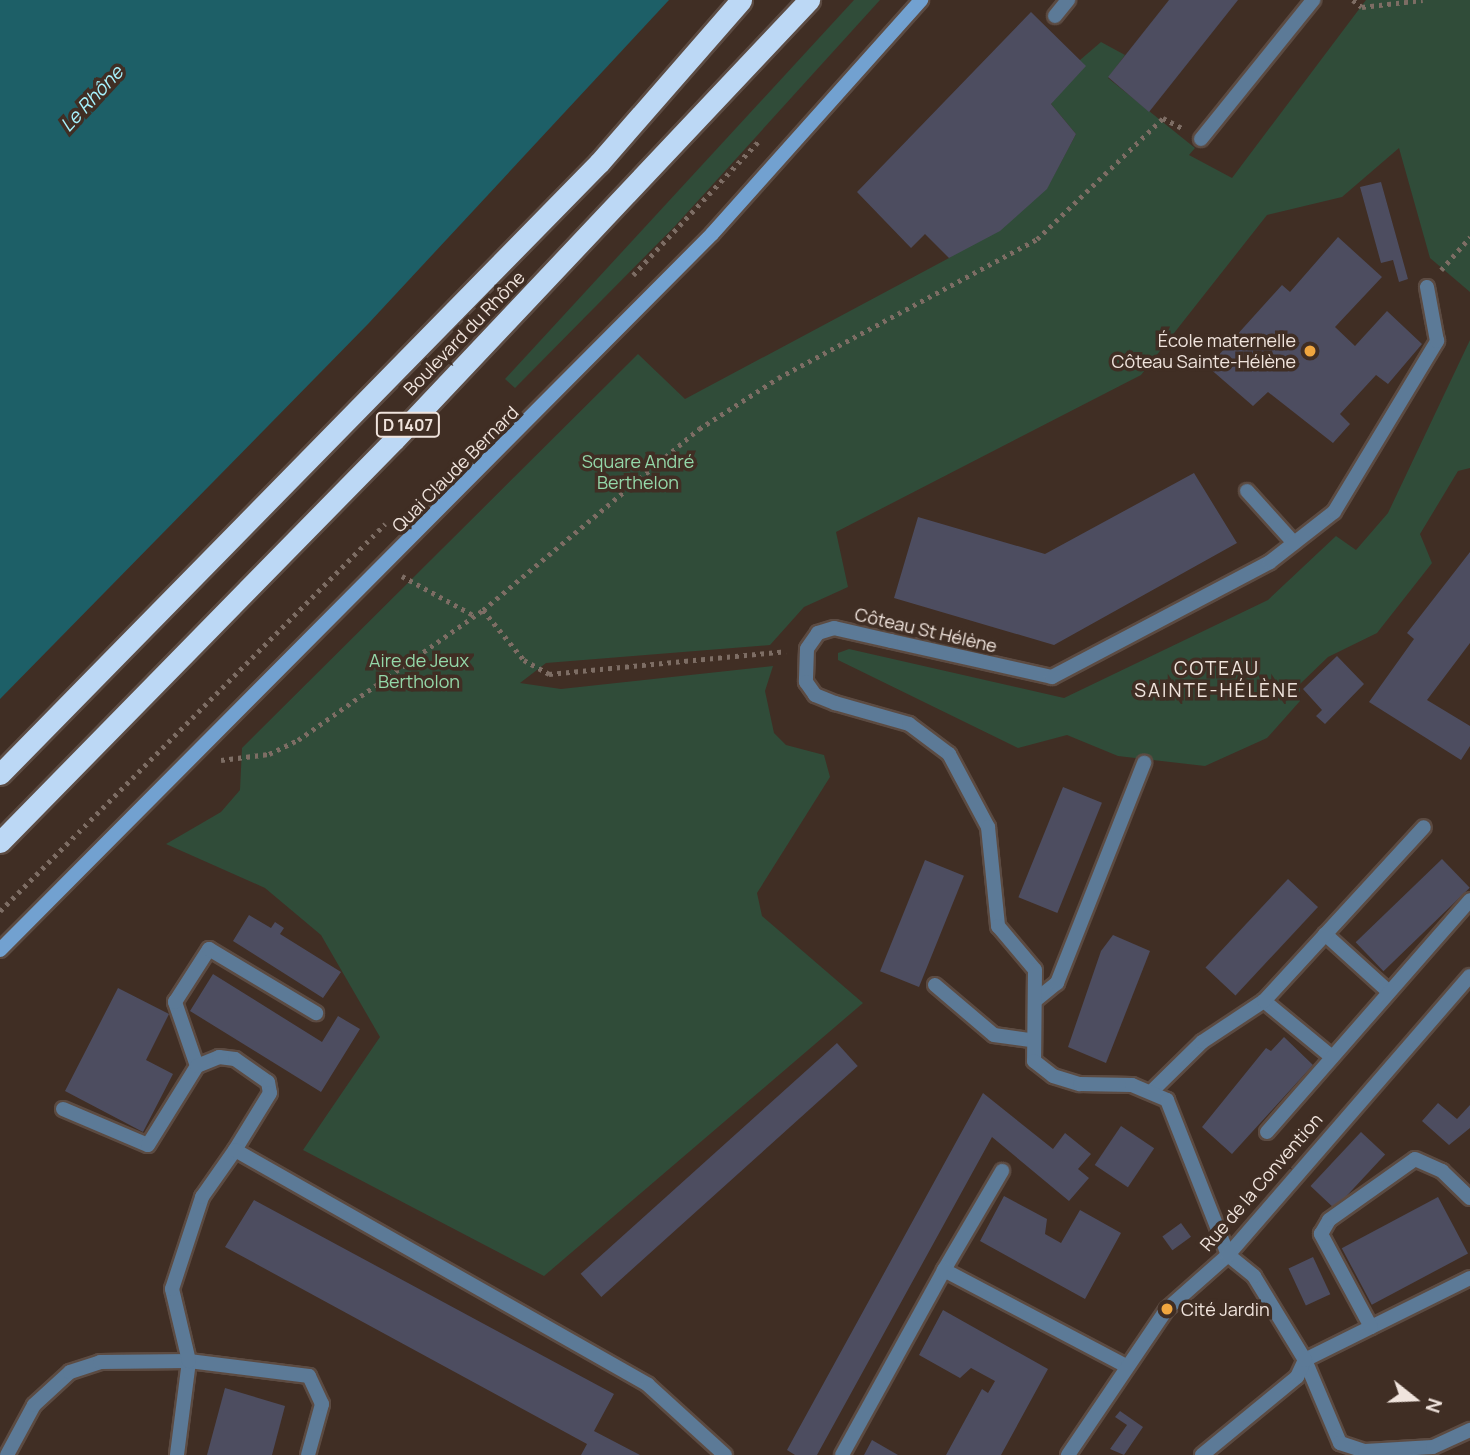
<!DOCTYPE html>
<html>
<head>
<meta charset="utf-8">
<style>
  body { margin:0 }
  #map { position:relative; width:1470px; height:1455px; overflow:hidden; background:#402e24; font-family:Manrope,sans-serif }
  div>[style] { position:absolute }
  .green>* { inset:0; background:#304c39 }
  .water>* { inset:0; background:#1d5f67 }
  .building>* { inset:0; background:#4d4d60; transform-origin:0 0 }
  .path>* { height:4.5px; margin-top:-2.25px; transform-origin:0; background:repeating-linear-gradient(90deg,#7d6d64 0 3.5px,transparent 0 8.5px) }
  .roads { filter:drop-shadow(2px 0 #5c4b42) drop-shadow(-2px 0 #5c4b42) drop-shadow(0 2px #5c4b42) drop-shadow(0 -2px #5c4b42) }
  .lane>* { height:14px; margin:-7px; padding:0 7px; transform-origin:7px; border-radius:7px; background:#5c7a97 }
  .street>* { height:14px; margin:-7px; padding:0 7px; transform-origin:7px; border-radius:7px; background:#5c7a97 }
  .secondary>* { height:14px; margin:-7px; padding:0 7px; transform-origin:7px; border-radius:7px; background:#72a1d0 }
  .highway>* { height:21px; margin:-10.5px; padding:0 10.5px; transform-origin:10.5px; border-radius:10.5px; background:#bcd8f5 }
  .dots>* { width:19px; height:19px; translate:-50% -50%; box-sizing:border-box; border:4px solid #402e24; border-radius:50% }
  span { translate:-50% -50%; white-space:nowrap; text-align:center; line-height:1.15; -webkit-text-stroke:7px #402e24; paint-order:stroke }
  .shield-label span { padding:2px 5px; background:#402e24; border:2px solid; border-radius:5px; -webkit-text-stroke-width:0 }
  .shield-label { font-size:16px; color:#f0e4dd; font-weight:700 }
  .street-label { font-size:18px; color:#f0e4dd }
  .poi-label { font-size:18px; color:#f0e4dd }
  .right { translate:-100% -50%; text-align:right }
  .left { translate:0 -50%; text-align:left }
  .park-label { font-size:18px; color:#94d8a9 }
  .water-label { font-size:19px; color:#a6f3fe; font-style:italic }
  .neighbourhood-label { font-size:19px; color:#f0e4dd; letter-spacing:2px }
  .north { position:absolute; left:1379px; top:1364px; width:70px; height:70px; -webkit-text-stroke:5px #402e24; paint-order:stroke; rotate:108deg; font-size:19px; font-weight:700; line-height:28px; text-align:center; color:#f0e4dd }
  .north::after { content:''; display:block; margin:auto; width:24px; height:32px; background:#f0e4dd; clip-path:polygon(50% 0,100% 100%,50% 72%,0 100%) }
</style>
</head>
<body>
<div id="map">
  <div class="green">
    <i style="clip-path:polygon(854px 0,880px 0,675px 226px,515px 388px,505px 379px)"></i>
    <i style="clip-path:polygon(1366px 0,1470px 0,1470px 292px,1430px 258px,1399px 148px,1342px 197px,1267px 215px,1141px 375px,836px 532px,848px 587px,804px 607px,770px 645px,546px 663px,520px 683px,561px 689px,773px 666px,765px 691px,774px 733px,786px 745px,824px 755px,830px 777px,757px 893px,762px 916px,863px 1003px,544px 1276px,303px 1150px,380px 1037px,321px 935px,265px 888px,166px 844px,221px 812px,240px 790px,242px 748px,638px 354px,685px 399px,949px 258px,1047px 188px,1076px 134px,1051px 104px,1080px 60px,1101px 42px,1125px 55px,1108px 78px,1195px 148px,1189px 155px,1232px 178px)"></i>
    <i style="clip-path:polygon(1470px 340px,1470px 468px,1458px 471px,1420px 534px,1432px 563px,1377px 633px,1328px 657px,1300px 684px,1300px 701px,1267px 738px,1205px 766px,1118px 756px,1067px 735px,1018px 748px,838px 660px,838px 653px,849px 649px,1064px 698px,1268px 600px,1336px 536px,1356px 550px,1388px 513px)"></i>
  </div>
  <div class="water">
    <i style="clip-path:polygon(0 0,669px 0,368px 324px,0 699px)"></i>
  </div>
  <div class="building">
    <i style="clip-path:polygon(1169px 0,1238px 0,1149px 112px,1108px 77px)"></i>
    <i style="clip-path:polygon(1031px 12px,1086px 66px,1051px 104px,1076px 134px,1047px 189px,1000px 231px,949px 258px,925px 234px,911px 248px,857px 192px)"></i>
    <i style="clip-path:polygon(1381px 182px,1408px 279px,1399px 282px,1393px 260px,1381px 263px,1360px 187px)"></i>
    <i style="clip-path:polygon(1338px 237px,1382px 277px,1335px 327px,1355px 346px,1387px 311px,1422px 344px,1388px 384px,1376px 375px,1340px 414px,1350px 424px,1333px 443px,1268px 392px,1253px 406px,1208px 367px,1282px 285px,1290px 292px)"></i>
    <i style="clip-path:polygon(1194px 473px,1237px 543px,1054px 645px,894px 598px,918px 517px,1045px 554px)"></i>
    <i style="clip-path:polygon(1470px 552px,1470px 643px,1427px 700px,1470px 726px,1470px 746px,1461px 760px,1369px 702px,1414px 639px,1407px 633px)"></i>
    <i style="clip-path:polygon(1337px 656px,1364px 684px,1325px 724px,1316px 716px,1322px 710px,1303px 689px)"></i>
    <i style="left:1063px;top:787px;width:42px;height:119px;rotate:22deg"></i>
    <i style="left:1442px;top:859px;width:40px;height:120px;rotate:46deg"></i>
    <i style="left:925px;top:860px;width:42px;height:120px;rotate:22deg"></i>
    <i style="left:1288px;top:879px;width:41px;height:121px;rotate:43deg"></i>
    <i style="clip-path:polygon(249px 915px,271px 928px,275px 922px,284px 928px,280px 934px,341px 972px,323px 998px,233px 941px)"></i>
    <i style="clip-path:polygon(1113px 935px,1150px 951px,1106px 1063px,1068px 1047px,1101px 951px)"></i>
    <i style="clip-path:polygon(213px 974px,322px 1042px,338px 1016px,360px 1029px,321px 1092px,190px 1011px)"></i>
    <i style="clip-path:polygon(118px 988px,169px 1014px,146px 1060px,173px 1074px,143px 1132px,65px 1091px)"></i>
    <i style="clip-path:polygon(1284px 1037px,1313px 1065px,1232px 1154px,1202px 1127px,1266px 1048px,1271px 1051px)"></i>
    <i style="left:837px;top:1043px;width:31px;height:345px;rotate:48deg"></i>
    <i style="clip-path:polygon(983px 1093px,1053px 1149px,1065px 1133px,1091px 1154px,1078px 1169px,1089px 1178px,1069px 1201px,992px 1137px,817px 1455px,795px 1455px,787px 1450px)"></i>
    <i style="clip-path:polygon(1438px 1103px,1457px 1119px,1470px 1105px,1470px 1128px,1449px 1145px,1422px 1121px)"></i>
    <i style="left:1121px;top:1126px;width:40px;height:47px;rotate:34deg"></i>
    <i style="left:1361px;top:1132px;width:33px;height:74px;rotate:43deg"></i>
    <i style="clip-path:polygon(1004px 1196px,1047px 1219px,1045px 1234px,1061px 1243px,1080px 1210px,1121px 1233px,1085px 1299px,980px 1241px)"></i>
    <i style="left:1438px;top:1197px;width:64px;height:109px;rotate:62deg"></i>
    <i style="clip-path:polygon(254px 1200px,614px 1394px,594px 1431px,640px 1455px,581px 1455px,587px 1444px,225px 1247px)"></i>
    <i style="left:1181px;top:1223px;width:17px;height:23px;rotate:54deg"></i>
    <i style="left:1313px;top:1257px;width:41px;height:27px;rotate:65deg"></i>
    <i style="clip-path:polygon(943px 1310px,1048px 1369px,1001px 1455px,946px 1455px,982px 1389px,988px 1393px,995px 1381px,971px 1368px,960px 1378px,919px 1355px)"></i>
    <i style="clip-path:polygon(225px 1388px,285px 1406px,272px 1455px,207px 1455px)"></i>
    <i style="clip-path:polygon(1120px 1411px,1143px 1427px,1124px 1455px,1110px 1449px,1127px 1425px,1115px 1417px)"></i>
    <i style="clip-path:polygon(872px 1440px,898px 1455px,864px 1455px)"></i>
  </div>
  <div class="path">
    <i style="left:1353px;top:0;width:11px;rotate:38deg"></i>
    <i style="left:1362px;top:7px;width:61px;rotate:-6.5deg"></i>
    <i style="left:1441px;top:270px;width:44px;rotate:-48.7deg"></i>
    <i style="left:633px;top:275px;width:184px;rotate:-46.8deg"></i>
    <i style="left:402px;top:576px;width:83px;rotate:28.7deg"></i>
    <i style="left:483px;top:610px;width:65px;rotate:50.6deg"></i>
    <i style="left:524px;top:660px;width:29px;rotate:29deg"></i>
    <i style="left:549px;top:674px;width:238px;rotate:-5.5deg"></i>
    <i style="left:221px;top:760px;width:48px;rotate:-7.1deg"></i>
    <i style="left:269px;top:754px;width:32px;rotate:-26deg"></i>
    <i style="left:298px;top:740px;width:226px;rotate:-35.1deg"></i>
    <i style="left:483px;top:610px;width:282px;rotate:-40deg"></i>
    <i style="left:699px;top:429px;width:94px;rotate:-32.8deg"></i>
    <i style="left:778px;top:378px;width:294px;rotate:-28.2deg"></i>
    <i style="left:1037px;top:239px;width:175px;rotate:-43.8deg"></i>
    <i style="left:1163px;top:118px;width:21px;rotate:28deg"></i>
    <i style="left:0;top:911px;width:546px;rotate:-45.15deg"></i>
  </div>
  <div class="roads">
    <div class="lane">
      <i style="left:1055px;top:16px;width:21px;rotate:-51deg"></i>
      <i style="left:1201px;top:139px;width:179px;rotate:-51.1deg"></i>
      <i style="left:1247px;top:491px;width:70px;rotate:47.9deg"></i>
      <i style="left:891px;top:641px;width:165px;rotate:12.6deg"></i>
      <i style="left:1052px;top:677px;width:246px;rotate:-27.8deg"></i>
      <i style="left:1270px;top:562px;width:81px;rotate:-38deg"></i>
      <i style="left:1334px;top:512px;width:200px;rotate:-58.9deg"></i>
      <i style="left:1437px;top:341px;width:55px;rotate:-100.5deg"></i>
      <i style="left:1325px;top:934px;width:86px;rotate:42.2deg"></i>
      <i style="left:935px;top:985px;width:77px;rotate:40.3deg"></i>
      <i style="left:994px;top:1035px;width:37px;rotate:8deg"></i>
      <i style="left:1037px;top:999px;width:26px;rotate:-39deg"></i>
      <i style="left:1057px;top:983px;width:237px;rotate:-68.4deg"></i>
      <i style="left:1264px;top:1001px;width:88px;rotate:39.5deg"></i>
      <i style="left:197px;top:1066px;width:68px;rotate:-109deg"></i>
      <i style="left:175px;top:1002px;width:63px;rotate:-57.3deg"></i>
      <i style="left:209px;top:949px;width:125px;rotate:30.9deg"></i>
      <i style="left:1152px;top:1091px;width:70px;rotate:-44.4deg"></i>
      <i style="left:1202px;top:1042px;width:74px;rotate:-33.5deg"></i>
      <i style="left:1264px;top:1001px;width:236px;rotate:-47.4deg"></i>
      <i style="left:63px;top:1109px;width:92px;rotate:23deg"></i>
      <i style="left:148px;top:1145px;width:93px;rotate:-58.2deg"></i>
      <i style="left:197px;top:1066px;width:24px;rotate:-22deg"></i>
      <i style="left:219px;top:1057px;width:16px;rotate:7deg"></i>
      <i style="left:235px;top:1059px;width:40px;rotate:34.9deg"></i>
      <i style="left:268px;top:1082px;width:11px;rotate:80deg"></i>
      <i style="left:270px;top:1093px;width:67px;rotate:121.6deg"></i>
      <i style="left:1267px;top:1132px;width:308px;rotate:-48.8deg"></i>
      <i style="left:944px;top:1270px;width:115px;rotate:-59.6deg"></i>
      <i style="left:1470px;top:1278px;width:184px;rotate:153.6deg"></i>
      <i style="left:1305px;top:1360px;width:90px;rotate:67.1deg"></i>
      <i style="left:1340px;top:1443px;width:26px;rotate:18deg"></i>
      <i style="left:1365px;top:1451px;width:68px;rotate:-3.4deg"></i>
      <i style="left:1433px;top:1447px;width:41px;rotate:-24.7deg"></i>
      <i style="left:1371px;top:1327px;width:106px;rotate:-118.3deg"></i>
      <i style="left:1321px;top:1234px;width:16px;rotate:-60deg"></i>
      <i style="left:1329px;top:1220px;width:105px;rotate:-35.3deg"></i>
      <i style="left:1415px;top:1159px;width:30px;rotate:24deg"></i>
      <i style="left:1442px;top:1171px;width:39px;rotate:44deg"></i>
      <i style="left:7px;top:1455px;width:57px;rotate:-61.6deg"></i>
      <i style="left:34px;top:1405px;width:49px;rotate:-42.5deg"></i>
      <i style="left:70px;top:1372px;width:32px;rotate:-18deg"></i>
      <i style="left:100px;top:1362px;width:89px;rotate:-0.6deg"></i>
      <i style="left:189px;top:1361px;width:95px;rotate:97.3deg"></i>
      <i style="left:308px;top:1455px;width:53px;rotate:-74.6deg"></i>
      <i style="left:322px;top:1404px;width:31px;rotate:-115deg"></i>
      <i style="left:309px;top:1376px;width:121px;rotate:-172.9deg"></i>
      <i style="left:189px;top:1361px;width:74px;rotate:-103.3deg"></i>
      <i style="left:172px;top:1289px;width:97px;rotate:-71.9deg"></i>
      <i style="left:202px;top:1197px;width:57px;rotate:-54.9deg"></i>
      <i style="left:235px;top:1150px;width:475px;rotate:29.6deg"></i>
      <i style="left:648px;top:1385px;width:104px;rotate:42.3deg"></i>
      <i style="left:842px;top:1455px;width:211px;rotate:-61.1deg"></i>
      <i style="left:944px;top:1270px;width:204px;rotate:27.8deg"></i>
      <i style="left:1202px;top:1455px;width:123px;rotate:-39.4deg"></i>
      <i style="left:1297px;top:1377px;width:19px;rotate:-65deg"></i>
      <i style="left:1305px;top:1360px;width:98px;rotate:-121.3deg"></i>
      <i style="left:1254px;top:1276px;width:33px;rotate:-141deg"></i>
    </div>
    <div class="street">
      <i style="left:891px;top:641px;width:58px;rotate:-167.2deg"></i>
      <i style="left:834px;top:628px;width:17px;rotate:163deg"></i>
      <i style="left:818px;top:633px;width:19px;rotate:125deg"></i>
      <i style="left:807px;top:649px;width:33px;rotate:92deg"></i>
      <i style="left:806px;top:682px;width:16px;rotate:55deg"></i>
      <i style="left:815px;top:695px;width:22px;rotate:22deg"></i>
      <i style="left:835px;top:703px;width:77px;rotate:15.8deg"></i>
      <i style="left:909px;top:724px;width:50px;rotate:36.9deg"></i>
      <i style="left:949px;top:754px;width:83px;rotate:61.9deg"></i>
      <i style="left:988px;top:827px;width:100px;rotate:84.2deg"></i>
      <i style="left:998px;top:926px;width:57px;rotate:49.9deg"></i>
      <i style="left:1035px;top:970px;width:91px;rotate:90.6deg"></i>
      <i style="left:1034px;top:1061px;width:24px;rotate:38deg"></i>
      <i style="left:1053px;top:1076px;width:28px;rotate:17deg"></i>
      <i style="left:1080px;top:1084px;width:52px;rotate:1.1deg"></i>
      <i style="left:1132px;top:1085px;width:38px;rotate:23deg"></i>
      <i style="left:1167px;top:1100px;width:167px;rotate:68.5deg"></i>
      <i style="left:1068px;top:1455px;width:176px;rotate:-55.9deg"></i>
      <i style="left:1167px;top:1309px;width:81px;rotate:-41.5deg"></i>
      <i style="left:1228px;top:1255px;width:369px;rotate:-49.1deg"></i>
    </div>
    <div class="secondary">
      <i style="left:0;top:950px;width:1010px;rotate:-45.16deg"></i>
      <i style="left:712px;top:234px;width:314px;rotate:-48.2deg"></i>
    </div>
    <div class="highway">
      <i style="left:0;top:774px;width:856px;rotate:-45.57deg"></i>
      <i style="left:599px;top:163px;width:216px;rotate:-48.9deg"></i>
      <i style="left:0;top:842px;width:563px;rotate:-45.58deg"></i>
      <i style="left:394px;top:440px;width:605px;rotate:-46.67deg"></i>
    </div>
  </div>
  <div class="dots">
    <i style="left:1310px;top:351px;background:#f0a63f"></i>
    <i style="left:1167px;top:1309px;background:#f0a63f"></i>
  </div>
  <div class="shield-label">
    <span style="left:408px;top:425px">D 1407</span>
  </div>
  <div class="street-label">
    <span style="left:464px;top:333px;rotate:-46deg">Boulevard du Rhône</span>
    <span style="left:455px;top:469px;rotate:-45deg">Quai Claude Bernard</span>
    <span style="left:926px;top:630px;rotate:13deg">Côteau St Hélène</span>
    <span style="left:1261px;top:1182px;rotate:-49deg">Rue de la Convention</span>
  </div>
  <div class="poi-label">
    <span class="right" style="left:1296px;top:351px">École maternelle<br>Côteau Sainte-Hélène</span>
    <span class="left" style="left:1181px;top:1309px">Cité Jardin</span>
  </div>
  <div class="park-label">
    <span style="left:638px;top:472px">Square André<br>Berthelon</span>
    <span style="left:419px;top:671px">Aire de Jeux<br>Bertholon</span>
  </div>
  <div class="water-label">
    <span style="left:92px;top:99px;rotate:-47deg">Le Rhône</span>
  </div>
  <div class="neighbourhood-label">
    <span style="left:1217px;top:680px">COTEAU<br>SAINTE-HÉLÈNE</span>
  </div>
  <div class="north">N</div>
</div>
</body>
</html>
